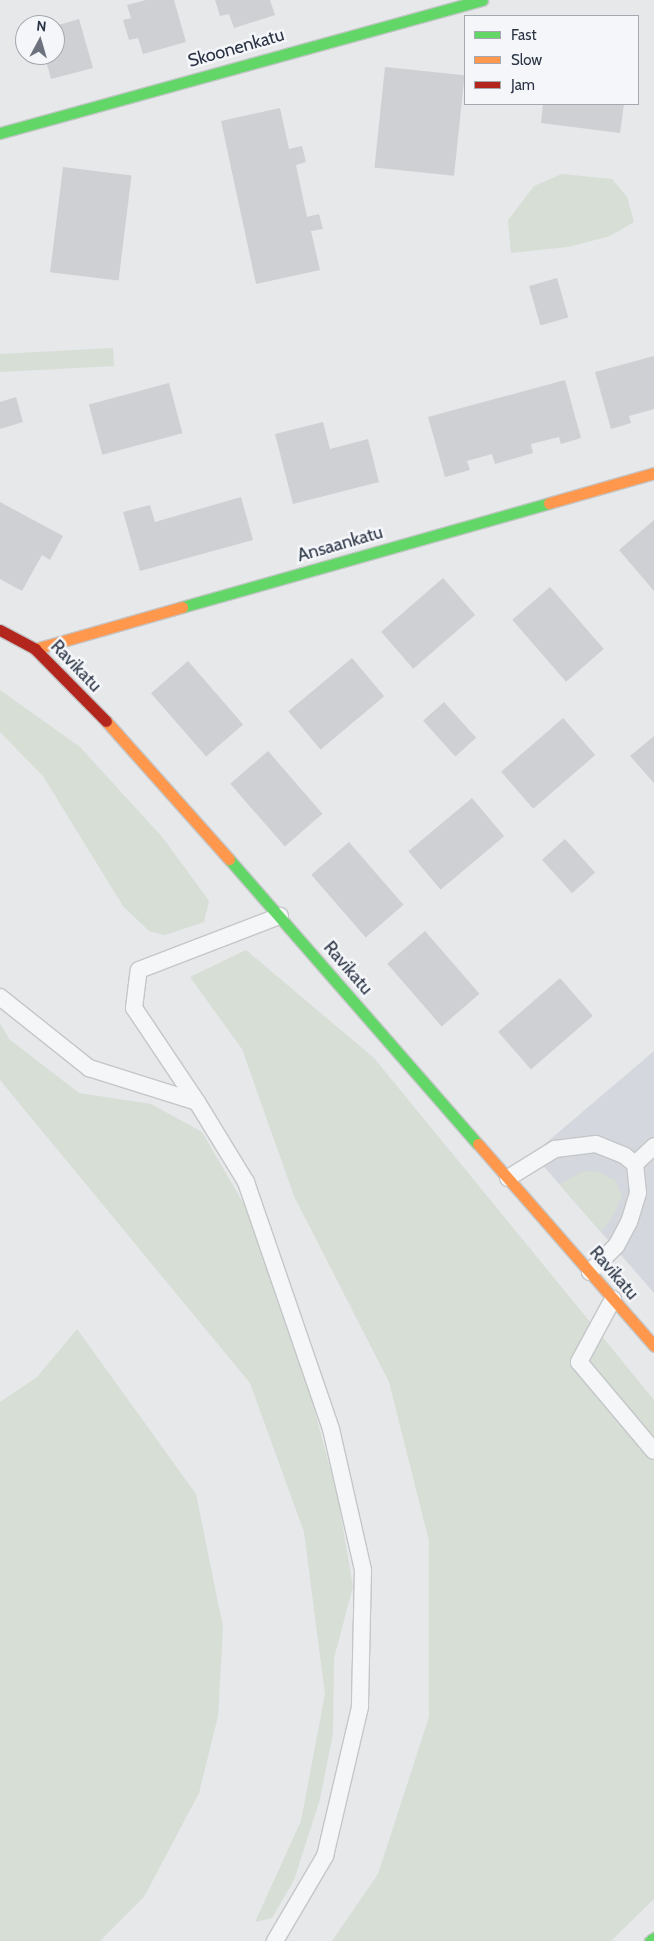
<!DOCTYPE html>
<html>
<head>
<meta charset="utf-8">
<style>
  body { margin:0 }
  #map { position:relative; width:654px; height:1941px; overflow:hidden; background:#e6e8ea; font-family:Cabin,sans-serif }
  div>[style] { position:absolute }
  .built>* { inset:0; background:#d4d7dd }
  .green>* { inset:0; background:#d6ded6; transform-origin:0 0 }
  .building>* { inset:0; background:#ced0d3; transform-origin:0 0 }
  .roads { filter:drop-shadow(1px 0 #c4c6c8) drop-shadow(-1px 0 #c4c6c8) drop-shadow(0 1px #c4c6c8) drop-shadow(0 -1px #c4c6c8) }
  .lane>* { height:16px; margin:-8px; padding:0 8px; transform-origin:8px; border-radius:8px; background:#f5f6f7 }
  .fast>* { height:11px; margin:-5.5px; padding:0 5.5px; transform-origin:5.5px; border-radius:5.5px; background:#63d668 }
  .slow>* { height:11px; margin:-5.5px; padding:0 5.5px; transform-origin:5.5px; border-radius:5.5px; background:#ff974d }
  .jam>* { height:11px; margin:-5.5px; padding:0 5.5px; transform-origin:5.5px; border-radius:5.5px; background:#b3261e }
  span { translate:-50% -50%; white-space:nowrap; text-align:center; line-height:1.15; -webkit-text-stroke:5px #f4f6f9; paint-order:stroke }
  .street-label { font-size:18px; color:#2b3445 }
  .legend { position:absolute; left:464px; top:15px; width:175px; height:90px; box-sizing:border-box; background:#f4f6f9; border:1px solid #a4a8b1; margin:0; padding:6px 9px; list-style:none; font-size:15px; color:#2b3445 }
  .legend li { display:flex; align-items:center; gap:10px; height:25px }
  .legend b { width:25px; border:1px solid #a4a8b1 }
  .north { position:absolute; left:15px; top:15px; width:50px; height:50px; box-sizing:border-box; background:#f4f6f9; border:1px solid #a4a8b1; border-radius:50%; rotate:6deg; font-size:14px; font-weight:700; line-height:20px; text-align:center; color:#2b3445 }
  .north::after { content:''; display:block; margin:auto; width:18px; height:22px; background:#6c737f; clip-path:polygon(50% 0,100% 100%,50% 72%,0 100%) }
</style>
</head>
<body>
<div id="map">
  <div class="built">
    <i style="clip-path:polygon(654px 1051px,654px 1293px,533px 1154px)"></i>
  </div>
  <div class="green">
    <i style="clip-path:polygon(562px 174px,612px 179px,627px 197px,634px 222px,610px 236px,568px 247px,511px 253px,508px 220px,534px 186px)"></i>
    <i style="left:113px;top:348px;width:18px;height:117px;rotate:87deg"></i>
    <i style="clip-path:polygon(0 690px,80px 747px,163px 838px,209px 901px,204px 922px,165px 935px,149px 931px,123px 906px,43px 776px,0 732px)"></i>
    <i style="clip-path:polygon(246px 950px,374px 1058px,654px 1400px,654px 1899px,611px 1941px,332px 1941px,378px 1874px,429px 1717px,429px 1541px,389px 1382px,294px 1196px,242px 1049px,190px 977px)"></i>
    <i style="clip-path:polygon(0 1023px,9px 1039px,79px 1093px,151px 1104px,202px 1132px,246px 1208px,303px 1367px,338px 1498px,353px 1587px,334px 1658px,333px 1733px,320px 1799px,294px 1880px,272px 1918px,255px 1922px,301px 1821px,325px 1694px,304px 1532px,250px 1383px,0 1080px)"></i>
    <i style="clip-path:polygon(584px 1171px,599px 1172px,616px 1181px,622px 1197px,613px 1216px,601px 1232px,559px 1184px)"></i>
    <i style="clip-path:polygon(77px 1329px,196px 1494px,223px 1627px,218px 1716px,199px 1793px,144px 1897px,100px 1941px,0 1941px,0 1402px,37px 1377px)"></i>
  </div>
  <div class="building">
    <i style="clip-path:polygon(146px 0,174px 0,186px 42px,143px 54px,138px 38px,129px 40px,123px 20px,131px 18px,127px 5px)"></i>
    <i style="clip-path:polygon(215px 0,270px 0,275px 15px,234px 28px,229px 14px,220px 16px)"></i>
    <i style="clip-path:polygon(79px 19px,93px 68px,51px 79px,46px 61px,39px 63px,37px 55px,55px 55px,55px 26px)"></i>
    <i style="left:385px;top:67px;width:80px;height:101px;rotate:6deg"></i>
    <i style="clip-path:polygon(543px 104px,624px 104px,620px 133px,541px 123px)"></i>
    <i style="clip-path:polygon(280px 108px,289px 149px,302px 146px,306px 162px,296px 165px,307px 217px,319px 214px,323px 229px,311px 231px,320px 270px,256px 284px,221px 121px)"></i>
    <i style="left:63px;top:167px;width:69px;height:106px;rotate:7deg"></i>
    <i style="left:557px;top:278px;width:41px;height:29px;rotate:74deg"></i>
    <i style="clip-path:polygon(654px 356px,654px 409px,629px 416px,631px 423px,611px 429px,595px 372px)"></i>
    <i style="clip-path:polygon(565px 380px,581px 438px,561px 444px,559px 437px,531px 444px,533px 453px,495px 464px,492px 454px,467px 461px,470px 470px,445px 477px,428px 417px)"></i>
    <i style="left:169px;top:383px;width:52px;height:83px;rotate:75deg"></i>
    <i style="clip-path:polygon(16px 397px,23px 422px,0 429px,0 402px)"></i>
    <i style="clip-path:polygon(323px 422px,330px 449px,368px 439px,379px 482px,293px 504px,275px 434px)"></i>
    <i style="clip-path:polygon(241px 497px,253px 540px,140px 571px,123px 512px,150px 505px,155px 522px)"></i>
    <i style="clip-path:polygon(0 502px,63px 536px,50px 560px,42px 555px,22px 591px,0 579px)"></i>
    <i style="clip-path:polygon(654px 520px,654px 591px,619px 550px)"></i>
    <i style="left:443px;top:578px;width:49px;height:82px;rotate:49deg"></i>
    <i style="left:550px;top:587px;width:82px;height:50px;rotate:49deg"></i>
    <i style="left:352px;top:658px;width:50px;height:83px;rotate:50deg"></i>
    <i style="left:188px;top:661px;width:84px;height:49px;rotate:49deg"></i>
    <i style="left:444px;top:702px;width:48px;height:28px;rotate:48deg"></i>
    <i style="left:563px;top:718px;width:49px;height:82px;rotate:49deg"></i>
    <i style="clip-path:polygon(654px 736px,654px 783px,630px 756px)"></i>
    <i style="left:268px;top:751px;width:83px;height:50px;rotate:49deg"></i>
    <i style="left:472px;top:798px;width:50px;height:83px;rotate:50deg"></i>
    <i style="left:565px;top:839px;width:45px;height:31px;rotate:48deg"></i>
    <i style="left:349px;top:842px;width:83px;height:50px;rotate:49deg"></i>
    <i style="left:425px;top:931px;width:83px;height:50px;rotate:49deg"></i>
    <i style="left:560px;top:978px;width:50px;height:82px;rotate:49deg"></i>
  </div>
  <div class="roads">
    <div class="lane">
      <i style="left:0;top:997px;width:114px;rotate:38.6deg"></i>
      <i style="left:89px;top:1068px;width:113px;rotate:17.5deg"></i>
      <i style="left:197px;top:1102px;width:94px;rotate:58.5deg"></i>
      <i style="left:246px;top:1182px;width:261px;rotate:71deg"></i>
      <i style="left:331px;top:1429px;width:145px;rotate:77.2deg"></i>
      <i style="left:363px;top:1570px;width:137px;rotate:91.3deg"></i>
      <i style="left:360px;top:1707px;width:153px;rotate:103.2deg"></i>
      <i style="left:325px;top:1856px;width:99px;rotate:120.5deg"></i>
      <i style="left:197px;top:1102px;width:113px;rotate:-123.8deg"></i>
      <i style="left:134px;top:1008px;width:38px;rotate:-83deg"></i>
      <i style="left:139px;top:970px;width:151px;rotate:-21deg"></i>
      <i style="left:635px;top:1164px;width:26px;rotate:-43deg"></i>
      <i style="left:508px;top:1178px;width:55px;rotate:-31.7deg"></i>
      <i style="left:555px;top:1149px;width:41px;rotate:-7deg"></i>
      <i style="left:596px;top:1144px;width:31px;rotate:22deg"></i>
      <i style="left:625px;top:1156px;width:13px;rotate:39deg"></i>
      <i style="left:635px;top:1164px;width:29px;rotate:84deg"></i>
      <i style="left:638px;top:1193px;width:30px;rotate:107deg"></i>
      <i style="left:629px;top:1222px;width:27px;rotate:118deg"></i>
      <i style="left:616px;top:1246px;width:37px;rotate:135deg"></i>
      <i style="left:613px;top:1299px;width:72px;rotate:118.4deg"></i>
      <i style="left:579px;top:1362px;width:116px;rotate:49.9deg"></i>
    </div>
    <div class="fast">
      <i style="left:0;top:133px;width:500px;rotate:-15.43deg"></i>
      <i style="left:182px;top:607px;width:381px;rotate:-15.8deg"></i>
      <i style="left:229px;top:859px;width:378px;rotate:48.9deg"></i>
      <i style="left:650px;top:1941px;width:5px;rotate:-37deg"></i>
    </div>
    <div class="slow">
      <i style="left:549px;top:503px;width:109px;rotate:-15.9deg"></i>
      <i style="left:35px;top:649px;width:153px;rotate:-15.9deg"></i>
      <i style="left:106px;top:721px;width:185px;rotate:48.3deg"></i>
      <i style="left:478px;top:1144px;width:268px;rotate:48.9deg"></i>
    </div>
    <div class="jam">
      <i style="left:0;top:630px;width:40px;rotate:28deg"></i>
      <i style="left:35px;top:649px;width:101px;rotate:45.4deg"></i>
    </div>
  </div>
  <div class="street-label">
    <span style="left:236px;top:48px;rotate:-16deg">Skoonenkatu</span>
    <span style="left:340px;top:544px;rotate:-16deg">Ansaankatu</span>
    <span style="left:76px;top:666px;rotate:46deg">Ravikatu</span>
    <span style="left:348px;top:968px;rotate:49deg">Ravikatu</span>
    <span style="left:614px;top:1273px;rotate:49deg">Ravikatu</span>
  </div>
  <ul class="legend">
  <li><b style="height:6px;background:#63d668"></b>Fast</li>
  <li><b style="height:6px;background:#ff974d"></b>Slow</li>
  <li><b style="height:6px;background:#b3261e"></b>Jam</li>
  </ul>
  <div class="north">N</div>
</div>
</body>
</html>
